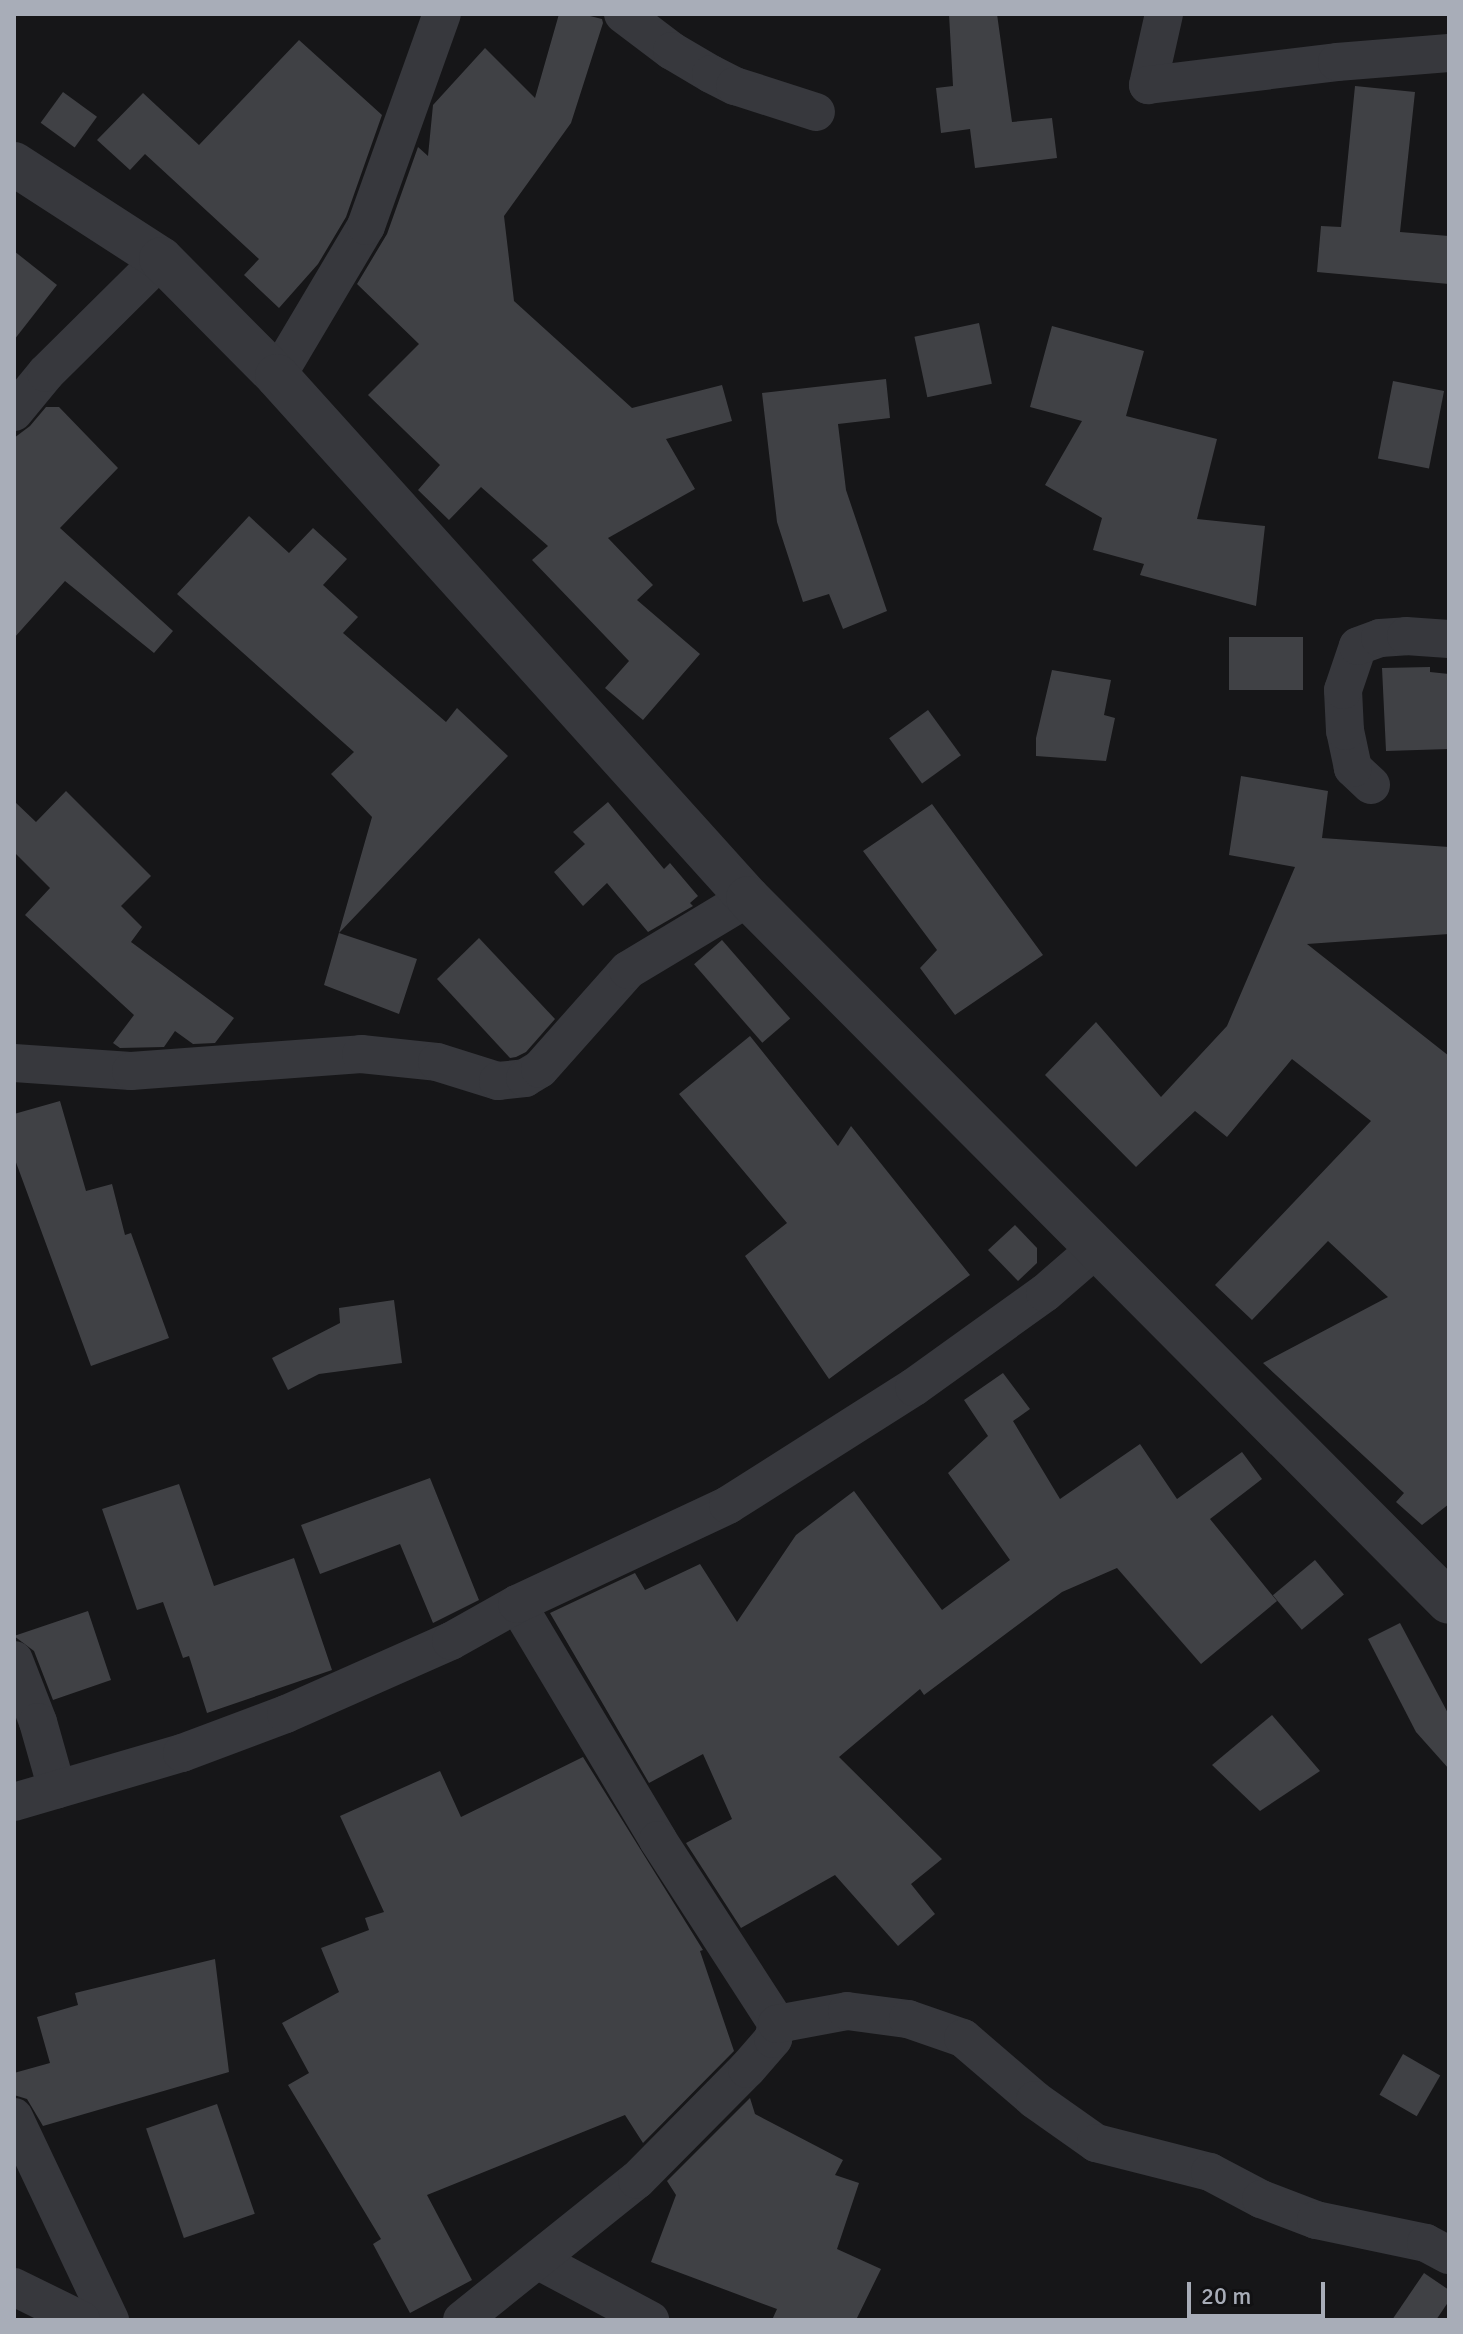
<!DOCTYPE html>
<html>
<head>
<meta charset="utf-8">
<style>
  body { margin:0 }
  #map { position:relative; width:1463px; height:2334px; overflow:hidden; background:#161618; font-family:Signika,sans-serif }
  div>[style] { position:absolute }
  .building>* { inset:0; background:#404145; transform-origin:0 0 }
  .minor>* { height:38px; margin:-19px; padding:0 19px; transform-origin:19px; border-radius:19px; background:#37383d }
  .tertiary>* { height:44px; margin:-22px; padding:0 22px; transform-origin:22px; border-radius:22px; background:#37383d }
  span { translate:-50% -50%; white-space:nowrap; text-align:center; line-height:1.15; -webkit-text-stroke:6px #111113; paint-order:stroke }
  .frame { position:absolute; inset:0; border:16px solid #a8adb8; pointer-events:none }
  .scale { position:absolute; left:1187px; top:2282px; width:138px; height:36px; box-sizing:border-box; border:4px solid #a8adb8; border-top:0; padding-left:10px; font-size:24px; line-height:28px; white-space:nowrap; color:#a8adb8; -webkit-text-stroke:6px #111113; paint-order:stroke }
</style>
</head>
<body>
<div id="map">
  <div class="building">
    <i style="clip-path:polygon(559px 14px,582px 14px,602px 19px,603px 23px,571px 123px,504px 216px,514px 301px,632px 408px,722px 385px,732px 421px,666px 439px,695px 489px,608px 538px,653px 585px,637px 600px,700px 654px,643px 720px,605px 688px,629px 661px,532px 560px,548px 546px,481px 487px,449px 520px,418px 490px,440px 465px,368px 395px,419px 344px,357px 284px,387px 234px,418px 147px,428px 156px,433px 105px,485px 48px,535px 98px)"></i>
    <i style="clip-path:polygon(949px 14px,997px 14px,1012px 122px,1052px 118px,1057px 158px,975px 168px,970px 129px,941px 133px,936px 88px,953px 86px)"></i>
    <i style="clip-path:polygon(299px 40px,382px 115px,346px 217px,318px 264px,279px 308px,244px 275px,259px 259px,145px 154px,130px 170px,97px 140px,143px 93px,199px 145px)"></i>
    <i style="clip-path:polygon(1355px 86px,1415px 92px,1400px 232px,1449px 236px,1449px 284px,1317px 272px,1321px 226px,1341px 227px)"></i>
    <i style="left:63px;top:92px;width:42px;height:38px;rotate:36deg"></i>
    <i style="clip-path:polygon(14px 251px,57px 285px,14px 340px)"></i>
    <i style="left:979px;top:323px;width:62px;height:66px;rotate:78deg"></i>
    <i style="clip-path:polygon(1052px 326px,1144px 351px,1126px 416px,1217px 439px,1197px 519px,1265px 526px,1256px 606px,1140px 575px,1144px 564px,1093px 550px,1102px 518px,1045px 485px,1082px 421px,1030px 407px)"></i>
    <i style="clip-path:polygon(886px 379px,890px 418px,838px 424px,846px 490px,887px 611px,843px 629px,829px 594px,803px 602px,777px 522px,762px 393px)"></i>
    <i style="left:1393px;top:381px;width:52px;height:79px;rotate:11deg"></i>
    <i style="clip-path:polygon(46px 407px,59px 407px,118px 468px,60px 528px,173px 631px,154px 653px,65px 581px,14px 638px,14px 438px,30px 426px)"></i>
    <i style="clip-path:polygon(249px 516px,289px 553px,313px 528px,347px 559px,323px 585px,358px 617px,343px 633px,446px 722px,457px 708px,508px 756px,339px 933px,417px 959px,399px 1014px,324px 985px,372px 817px,331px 774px,354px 752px,177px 594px)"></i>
    <i style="left:1229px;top:637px;width:74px;height:53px"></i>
    <i style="clip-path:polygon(1430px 667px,1430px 672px,1449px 674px,1449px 749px,1386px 751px,1382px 668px)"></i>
    <i style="clip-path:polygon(1052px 670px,1111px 680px,1104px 715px,1115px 718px,1106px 761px,1036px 756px,1036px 738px)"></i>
    <i style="left:928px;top:710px;width:56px;height:48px;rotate:54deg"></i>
    <i style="clip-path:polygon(1241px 776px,1328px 791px,1322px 838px,1449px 847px,1449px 934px,1307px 944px,1449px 1056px,1449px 1504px,1422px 1525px,1396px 1502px,1404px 1493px,1263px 1363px,1388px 1297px,1328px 1241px,1252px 1320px,1215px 1285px,1371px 1121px,1292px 1059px,1227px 1137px,1195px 1111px,1136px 1167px,1045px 1075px,1096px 1022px,1161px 1097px,1227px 1026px,1295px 867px,1229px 855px)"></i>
    <i style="clip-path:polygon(66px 791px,151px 876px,121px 906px,142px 927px,131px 942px,234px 1018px,215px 1043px,193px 1044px,175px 1031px,164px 1047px,120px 1048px,113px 1043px,134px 1015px,25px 915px,50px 888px,14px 852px,14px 801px,36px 822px)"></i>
    <i style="clip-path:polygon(608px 802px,664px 869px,670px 863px,698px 896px,690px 903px,693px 906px,648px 932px,607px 883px,583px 906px,554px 872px,585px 844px,573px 832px)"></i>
    <i style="clip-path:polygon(932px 804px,1043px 955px,955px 1015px,920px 968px,937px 950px,863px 851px)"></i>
    <i style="clip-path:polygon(479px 938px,555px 1019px,526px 1052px,516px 1057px,510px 1058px,437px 979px)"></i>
    <i style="left:722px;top:940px;width:104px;height:37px;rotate:49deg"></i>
    <i style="clip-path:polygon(750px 1036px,838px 1146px,851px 1126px,970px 1275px,829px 1379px,745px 1256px,787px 1223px,679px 1094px)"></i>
    <i style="clip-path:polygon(60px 1101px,86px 1191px,112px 1184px,125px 1235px,131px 1233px,169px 1338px,91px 1366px,14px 1157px,14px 1114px)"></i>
    <i style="clip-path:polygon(1015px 1225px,1037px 1248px,1037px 1263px,1018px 1281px,988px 1250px)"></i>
    <i style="clip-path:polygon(394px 1300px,402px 1363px,319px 1374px,288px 1390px,272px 1358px,340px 1323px,339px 1308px)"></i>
    <i style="clip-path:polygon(1003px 1373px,1030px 1409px,1013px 1421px,1060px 1499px,1140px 1444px,1177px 1499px,1242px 1452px,1262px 1479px,1210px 1519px,1277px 1601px,1201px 1664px,1117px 1568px,1062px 1592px,924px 1695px,920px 1689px,839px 1757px,942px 1859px,911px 1884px,935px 1914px,898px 1946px,835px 1875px,741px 1928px,686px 1843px,732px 1819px,703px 1754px,649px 1783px,550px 1613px,635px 1573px,645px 1590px,700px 1564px,737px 1622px,796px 1535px,854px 1491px,942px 1610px,1010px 1560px,948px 1473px,988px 1436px,964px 1400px)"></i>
    <i style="clip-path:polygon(430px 1478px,479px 1600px,433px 1623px,400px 1544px,320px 1574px,301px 1525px)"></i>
    <i style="clip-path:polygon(179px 1484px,214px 1586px,294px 1558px,332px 1670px,207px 1713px,189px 1656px,183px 1658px,163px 1602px,137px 1610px,102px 1509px)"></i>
    <i style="left:1315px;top:1560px;width:45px;height:55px;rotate:50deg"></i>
    <i style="clip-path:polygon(88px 1611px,111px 1680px,53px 1700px,34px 1651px,14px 1636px)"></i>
    <i style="clip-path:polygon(1400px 1623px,1449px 1715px,1449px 1769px,1416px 1732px,1368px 1639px)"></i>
    <i style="clip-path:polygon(1272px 1715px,1320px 1771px,1260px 1811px,1212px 1765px)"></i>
    <i style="clip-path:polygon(583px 1757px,703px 1950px,700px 1951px,734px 2051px,643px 2143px,625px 2115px,427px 2195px,472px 2280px,410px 2313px,373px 2244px,381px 2239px,288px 2085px,309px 2073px,282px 2023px,339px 1992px,321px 1948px,369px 1930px,365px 1918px,384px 1912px,340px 1816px,440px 1771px,461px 1817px)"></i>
    <i style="clip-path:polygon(215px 1959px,229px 2072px,43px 2126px,27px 2099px,14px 2095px,14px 2073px,50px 2063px,37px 2017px,78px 2005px,75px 1993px)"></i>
    <i style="left:1403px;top:2054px;width:43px;height:47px;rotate:30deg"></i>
    <i style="clip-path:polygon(750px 2098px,755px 2114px,843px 2160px,835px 2175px,859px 2183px,837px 2249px,881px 2269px,856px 2320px,772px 2320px,777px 2309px,651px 2262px,676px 2195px,667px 2181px)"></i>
    <i style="left:217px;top:2104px;width:116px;height:75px;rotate:71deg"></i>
    <i style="clip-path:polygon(1424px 2273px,1449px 2290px,1449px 2301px,1436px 2320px,1392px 2320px)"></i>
  </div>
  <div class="minor">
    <i style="left:623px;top:14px;width:61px;rotate:37.1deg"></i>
    <i style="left:672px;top:51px;width:45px;rotate:30.5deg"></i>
    <i style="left:711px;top:74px;width:27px;rotate:27deg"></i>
    <i style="left:735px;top:86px;width:85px;rotate:17.8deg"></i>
    <i style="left:1164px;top:14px;width:73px;rotate:102.7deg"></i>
    <i style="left:1148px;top:85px;width:190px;rotate:-6.9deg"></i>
    <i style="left:1337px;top:62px;width:112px;rotate:-4.6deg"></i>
    <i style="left:277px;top:376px;width:174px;rotate:-59.3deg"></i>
    <i style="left:366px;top:226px;width:225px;rotate:-70.3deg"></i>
    <i style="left:14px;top:412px;width:50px;rotate:-50.6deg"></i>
    <i style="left:46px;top:373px;width:162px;rotate:-44.7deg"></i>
    <i style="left:1371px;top:785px;width:25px;rotate:-137deg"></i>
    <i style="left:1353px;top:768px;width:38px;rotate:-102deg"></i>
    <i style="left:1345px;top:731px;width:41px;rotate:-92.8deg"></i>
    <i style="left:1343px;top:690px;width:46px;rotate:-71.2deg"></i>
    <i style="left:1358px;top:646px;width:23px;rotate:-20deg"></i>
    <i style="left:1380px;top:638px;width:26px;rotate:-4deg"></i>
    <i style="left:1406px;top:636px;width:43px;rotate:4deg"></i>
    <i style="left:14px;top:1063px;width:117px;rotate:3.9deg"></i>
    <i style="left:131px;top:1071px;width:231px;rotate:-4.2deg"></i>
    <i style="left:361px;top:1054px;width:76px;rotate:6deg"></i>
    <i style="left:437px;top:1062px;width:64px;rotate:17.3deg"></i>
    <i style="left:498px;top:1081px;width:27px;rotate:-6deg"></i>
    <i style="left:525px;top:1078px;width:17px;rotate:-31deg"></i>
    <i style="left:540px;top:1069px;width:132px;rotate:-48.4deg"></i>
    <i style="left:628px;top:970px;width:140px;rotate:-31deg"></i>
    <i style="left:517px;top:1604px;width:275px;rotate:59.1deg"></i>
    <i style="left:658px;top:1840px;width:219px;rotate:57.1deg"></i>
    <i style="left:14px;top:1660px;width:66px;rotate:68.8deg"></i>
    <i style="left:38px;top:1722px;width:70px;rotate:74.2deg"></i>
    <i style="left:14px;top:1802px;width:175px;rotate:-16.3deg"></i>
    <i style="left:182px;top:1753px;width:111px;rotate:-20.6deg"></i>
    <i style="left:286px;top:1714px;width:180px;rotate:-23.9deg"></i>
    <i style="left:451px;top:1641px;width:76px;rotate:-29.3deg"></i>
    <i style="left:517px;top:1604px;width:233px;rotate:-25.1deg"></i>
    <i style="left:728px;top:1505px;width:220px;rotate:-32.4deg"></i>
    <i style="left:914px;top:1387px;width:161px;rotate:-35.7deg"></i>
    <i style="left:1045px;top:1293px;width:70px;rotate:-41deg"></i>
    <i style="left:14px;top:2117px;width:225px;rotate:64.7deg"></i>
    <i style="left:539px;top:2261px;width:126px;rotate:28deg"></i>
    <i style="left:14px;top:2287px;width:75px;rotate:26.2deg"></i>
    <i style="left:462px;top:2320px;width:224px;rotate:-38.7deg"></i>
    <i style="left:637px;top:2180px;width:156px;rotate:-45.3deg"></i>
    <i style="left:747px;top:2069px;width:40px;rotate:-49deg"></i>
    <i style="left:773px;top:2039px;width:16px;rotate:-75deg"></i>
    <i style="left:777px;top:2024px;width:71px;rotate:-10.5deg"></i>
    <i style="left:847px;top:2011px;width:62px;rotate:7.5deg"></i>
    <i style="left:908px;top:2019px;width:58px;rotate:19.1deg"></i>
    <i style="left:963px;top:2038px;width:95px;rotate:40.7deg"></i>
    <i style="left:1035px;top:2100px;width:75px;rotate:35.2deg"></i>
    <i style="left:1096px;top:2143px;width:118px;rotate:14.3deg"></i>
    <i style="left:1210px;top:2172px;width:58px;rotate:27.9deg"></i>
    <i style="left:1261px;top:2199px;width:59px;rotate:20.9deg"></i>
    <i style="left:1316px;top:2220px;width:112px;rotate:11.8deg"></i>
    <i style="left:1426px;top:2243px;width:26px;rotate:28deg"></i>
  </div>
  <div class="tertiary">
    <i style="left:14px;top:164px;width:175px;rotate:32.9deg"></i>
    <i style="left:161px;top:259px;width:165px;rotate:45.2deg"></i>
    <i style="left:277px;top:376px;width:703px;rotate:47.94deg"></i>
    <i style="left:748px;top:898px;width:993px;rotate:45.12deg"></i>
  </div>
  <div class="frame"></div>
  <div class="scale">20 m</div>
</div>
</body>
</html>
